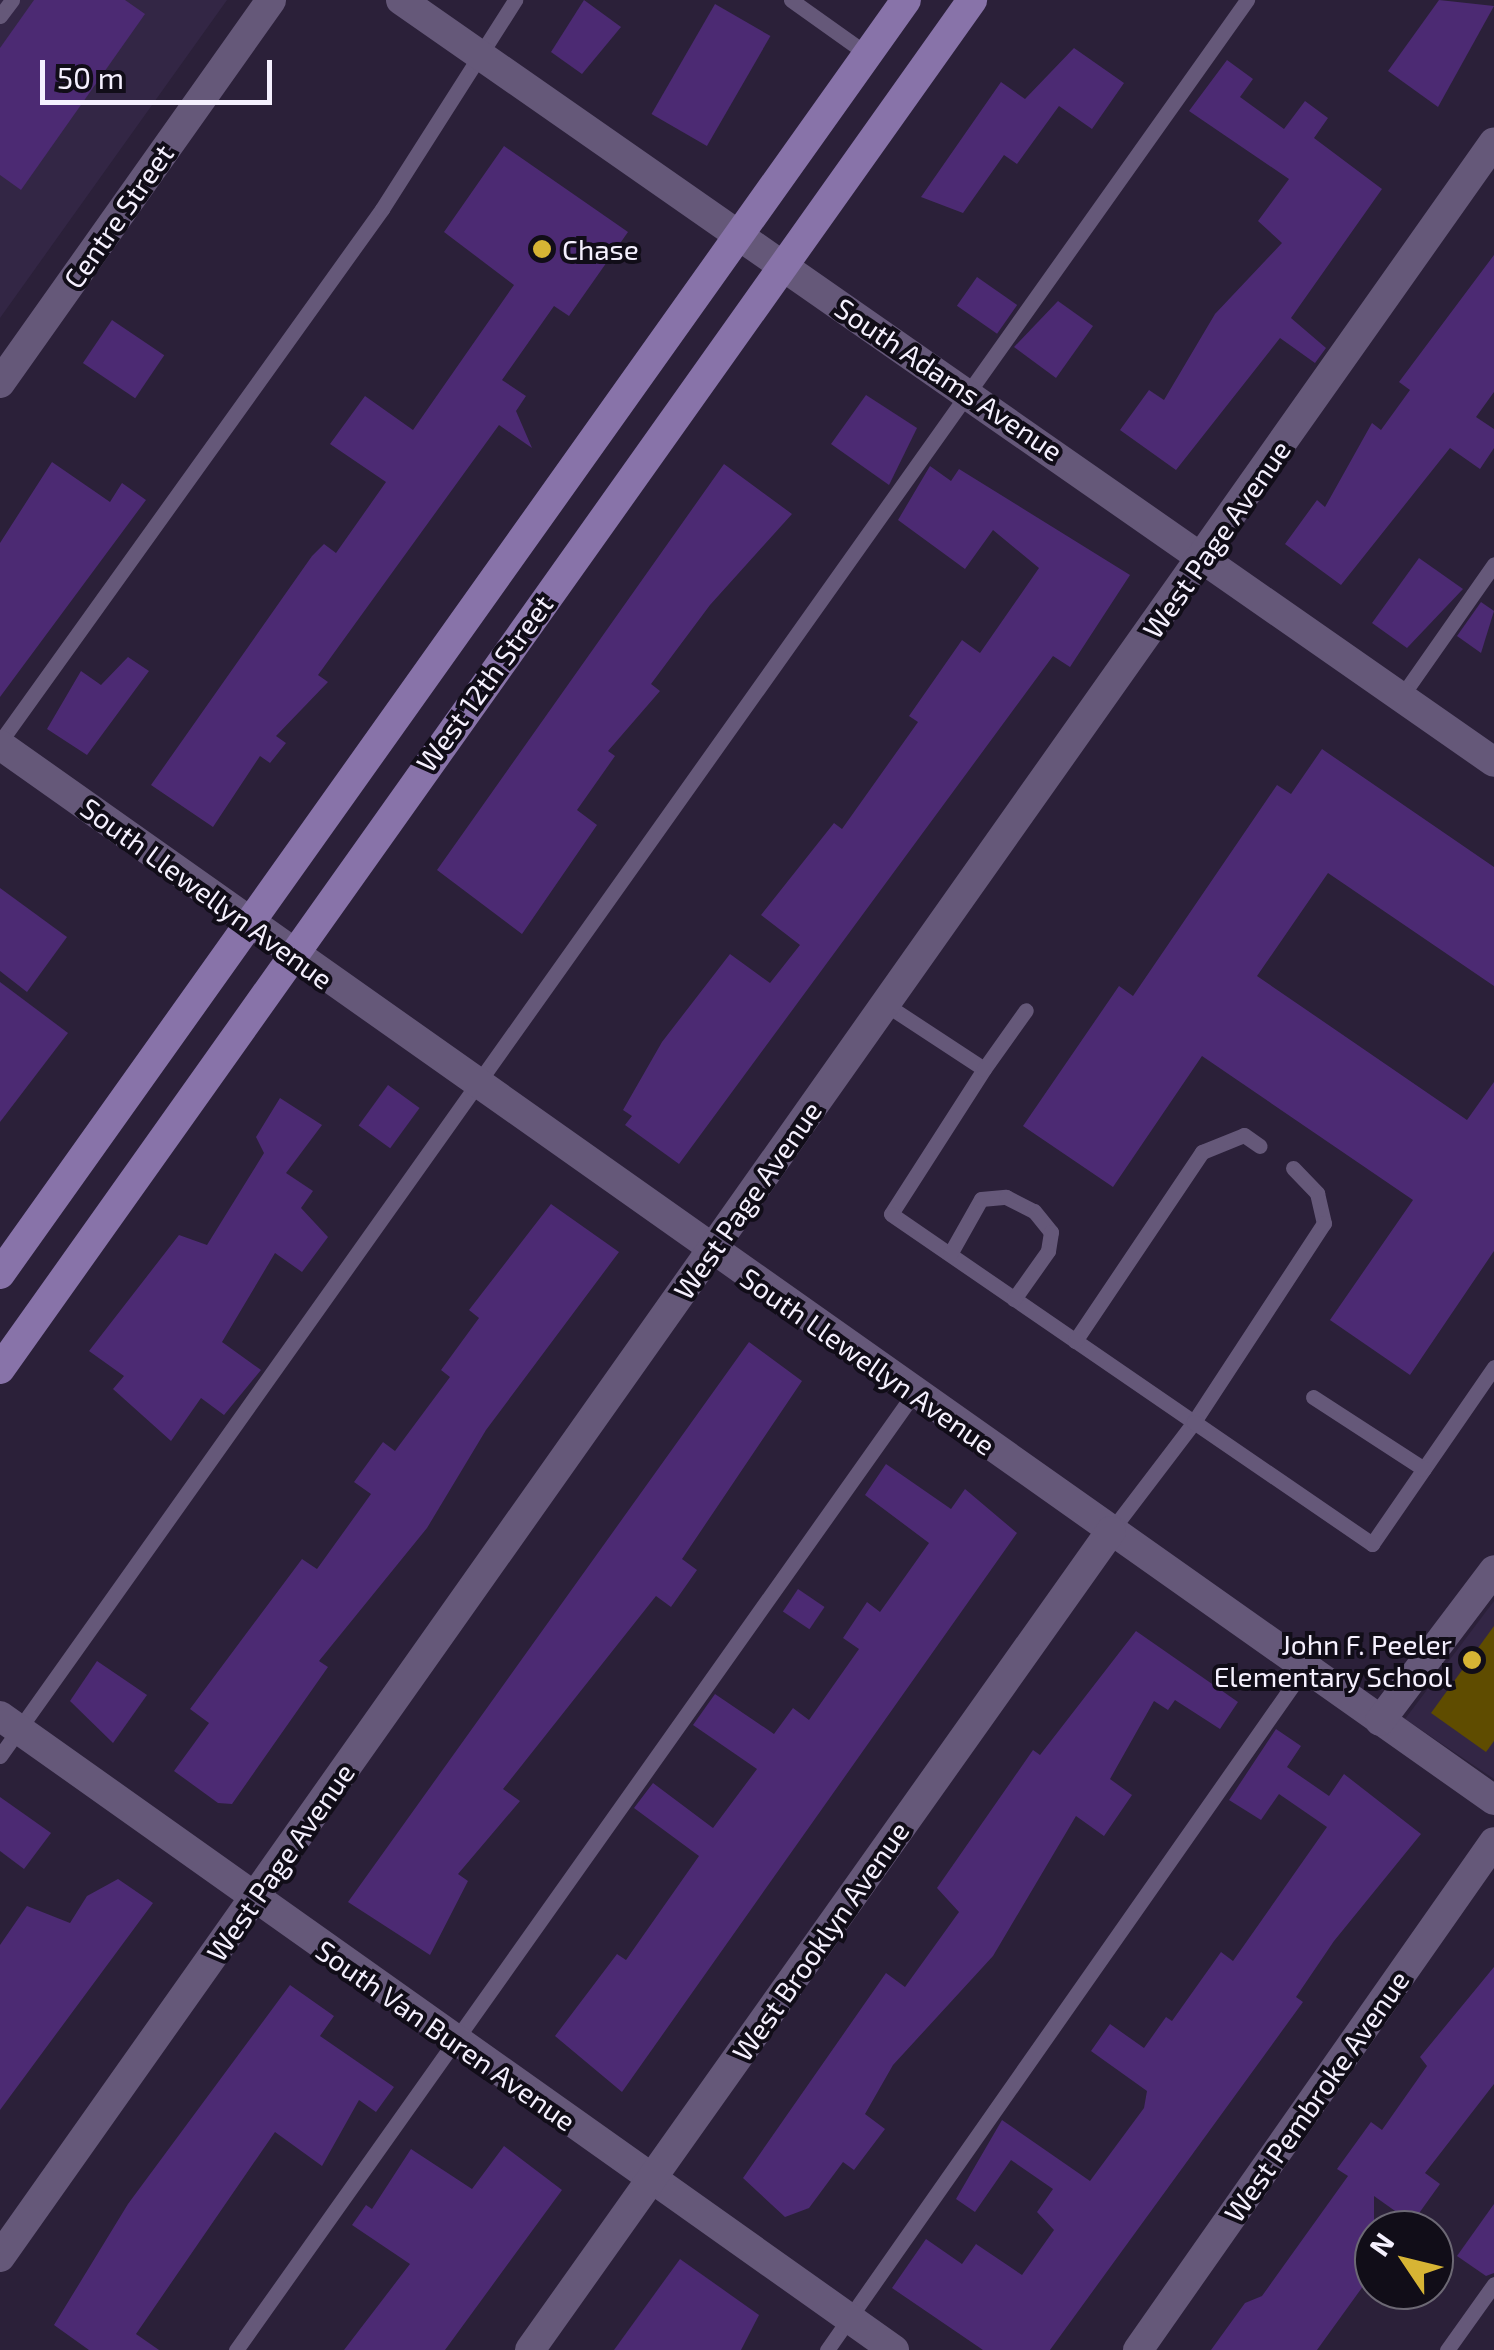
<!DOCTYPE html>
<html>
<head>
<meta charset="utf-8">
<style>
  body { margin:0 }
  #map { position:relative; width:1494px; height:2350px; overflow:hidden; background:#2b2039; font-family:"Exo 2",sans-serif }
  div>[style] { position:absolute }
  .built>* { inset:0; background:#332645 }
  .green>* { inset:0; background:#5f4c00 }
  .building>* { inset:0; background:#4c2a73; transform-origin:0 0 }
  .lane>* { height:15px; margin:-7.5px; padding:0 7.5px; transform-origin:7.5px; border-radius:7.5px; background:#655879 }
  .street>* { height:30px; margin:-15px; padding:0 15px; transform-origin:15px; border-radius:15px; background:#655879 }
  .secondary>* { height:30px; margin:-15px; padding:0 15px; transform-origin:15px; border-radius:15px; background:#8873a9 }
  .dots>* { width:28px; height:28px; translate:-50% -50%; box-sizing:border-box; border:5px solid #110d18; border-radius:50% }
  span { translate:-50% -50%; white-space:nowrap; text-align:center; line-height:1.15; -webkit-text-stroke:8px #110d18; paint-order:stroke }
  .street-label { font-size:28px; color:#f5f0fe }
  .poi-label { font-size:28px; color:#f5f0fe }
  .left { translate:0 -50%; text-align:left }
  .right { translate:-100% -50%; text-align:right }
  .north { position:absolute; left:1354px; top:2210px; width:100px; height:100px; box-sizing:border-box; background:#110d18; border:2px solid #6c6874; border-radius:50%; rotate:305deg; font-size:28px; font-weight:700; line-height:40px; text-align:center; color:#f5f0fe }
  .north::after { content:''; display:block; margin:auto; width:35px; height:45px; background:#d7b434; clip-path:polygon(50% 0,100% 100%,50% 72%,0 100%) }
  .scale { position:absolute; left:40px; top:60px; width:232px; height:45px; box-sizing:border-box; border:5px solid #f5f0fe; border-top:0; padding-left:12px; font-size:30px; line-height:35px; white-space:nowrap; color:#f5f0fe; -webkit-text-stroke:8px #110d18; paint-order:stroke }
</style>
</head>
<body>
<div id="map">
  <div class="built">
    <i style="clip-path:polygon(0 0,227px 0,0 318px)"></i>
    <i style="clip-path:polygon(1494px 1601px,1494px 1779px,1405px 1719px)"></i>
  </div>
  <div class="green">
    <i style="clip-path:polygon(1494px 1626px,1494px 1741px,1486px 1752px,1431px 1713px)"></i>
  </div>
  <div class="building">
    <i style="clip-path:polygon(34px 0,125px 0,145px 14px,21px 190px,0 175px,0 48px)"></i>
    <i style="clip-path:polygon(584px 0,621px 27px,582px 74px,551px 52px)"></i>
    <i style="clip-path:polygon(1439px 0,1494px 6px,1438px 107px,1388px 71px)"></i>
    <i style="left:715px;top:4px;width:64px;height:127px;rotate:30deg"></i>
    <i style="clip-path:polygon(1074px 48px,1124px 83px,1092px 129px,1059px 106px,1017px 164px,1004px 155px,963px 213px,921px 197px,1001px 82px,1025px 99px)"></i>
    <i style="clip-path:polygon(1227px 60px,1253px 79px,1240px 97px,1284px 129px,1305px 101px,1328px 118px,1314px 138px,1382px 189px,1291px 318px,1326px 348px,1315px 363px,1280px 338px,1176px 470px,1120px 430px,1149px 390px,1164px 400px,1215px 314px,1282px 243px,1258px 221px,1289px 179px,1189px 111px)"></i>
    <i style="clip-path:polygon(504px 146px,628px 232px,569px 316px,554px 306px,502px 380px,526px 396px,516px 411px,532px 448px,499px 425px,318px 675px,328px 682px,276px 736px,286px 743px,270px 763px,260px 756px,213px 827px,151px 785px,312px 556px,324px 544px,336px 553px,386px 482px,330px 444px,365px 396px,413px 430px,514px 285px,444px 232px)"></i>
    <i style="clip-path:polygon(1494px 255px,1494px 392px,1476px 417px,1494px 429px,1494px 448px,1480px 469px,1450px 448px,1341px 585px,1285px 544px,1317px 500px,1325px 507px,1372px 423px,1381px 430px,1410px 390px,1399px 382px)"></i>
    <i style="left:977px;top:277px;width:49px;height:35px;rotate:35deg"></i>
    <i style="clip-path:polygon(1058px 301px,1093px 326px,1056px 378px,1014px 347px)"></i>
    <i style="left:112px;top:320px;width:63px;height:52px;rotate:34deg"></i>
    <i style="clip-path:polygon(866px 395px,917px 428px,889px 485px,831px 444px)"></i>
    <i style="clip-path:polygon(52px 462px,110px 502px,122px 483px,146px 500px,0 697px,0 543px)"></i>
    <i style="clip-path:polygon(724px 464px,792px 514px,710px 605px,651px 684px,660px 691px,608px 751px,615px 756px,577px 810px,597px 825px,522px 934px,437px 870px)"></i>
    <i style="clip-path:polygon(930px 466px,951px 481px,959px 469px,1130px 575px,1070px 667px,1053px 656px,679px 1164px,625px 1125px,632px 1116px,623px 1110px,662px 1042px,730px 954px,770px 983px,800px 945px,761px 915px,834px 823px,842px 829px,918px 722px,909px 716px,962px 640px,980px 653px,1039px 568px,993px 530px,965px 569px,898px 520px)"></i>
    <i style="clip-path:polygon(1419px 558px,1463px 589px,1407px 648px,1372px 623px)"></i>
    <i style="clip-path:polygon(1481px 602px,1494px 611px,1481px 653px,1457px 636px)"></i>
    <i style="clip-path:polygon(128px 657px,149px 671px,87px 755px,47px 729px,81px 671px,101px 685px)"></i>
    <i style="clip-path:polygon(1322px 749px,1494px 867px,1494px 986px,1328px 873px,1257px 976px,1467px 1120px,1494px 1082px,1494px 1251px,1410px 1375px,1330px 1320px,1413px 1200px,1202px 1056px,1113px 1187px,1023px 1126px,1119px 986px,1133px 996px,1277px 785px,1291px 794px)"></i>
    <i style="clip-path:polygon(0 888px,67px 937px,27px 992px,0 971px)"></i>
    <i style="clip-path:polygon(0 982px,68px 1033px,0 1122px)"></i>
    <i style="left:388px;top:1085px;width:39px;height:50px;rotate:36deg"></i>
    <i style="clip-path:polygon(280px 1098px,322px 1125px,286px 1173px,313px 1191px,301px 1208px,328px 1237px,302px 1272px,275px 1253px,222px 1342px,261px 1370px,224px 1415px,201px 1398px,171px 1441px,113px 1389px,124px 1376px,89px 1351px,179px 1235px,207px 1245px,264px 1153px,256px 1137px)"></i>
    <i style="clip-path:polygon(551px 1204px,619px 1252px,486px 1430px,427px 1528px,319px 1661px,328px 1667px,232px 1804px,218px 1803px,174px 1771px,209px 1723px,190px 1709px,302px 1559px,317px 1569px,371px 1494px,354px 1482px,383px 1442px,395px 1451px,450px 1377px,441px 1370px,479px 1318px,469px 1310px)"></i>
    <i style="clip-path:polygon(749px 1342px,802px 1381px,682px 1559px,697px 1570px,671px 1607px,656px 1596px,503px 1789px,520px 1801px,458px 1874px,468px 1881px,430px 1955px,348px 1902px)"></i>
    <i style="clip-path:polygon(886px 1464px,951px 1509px,965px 1489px,1017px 1533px,622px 2092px,555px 2036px,617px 1954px,626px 1960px,699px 1856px,634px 1808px,653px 1783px,713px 1828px,757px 1769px,693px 1725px,715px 1694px,774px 1734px,793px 1708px,809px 1720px,859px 1649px,843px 1638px,867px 1602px,880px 1612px,929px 1543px,865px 1495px)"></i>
    <i style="left:798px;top:1589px;width:32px;height:27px;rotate:34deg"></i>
    <i style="clip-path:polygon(1136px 1631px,1238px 1702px,1220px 1729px,1175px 1700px,1168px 1710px,1154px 1701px,1110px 1779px,1132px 1795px,1104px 1836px,1076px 1816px,993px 1956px,893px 2065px,865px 2114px,885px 2129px,854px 2170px,843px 2162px,809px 2208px,785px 2217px,743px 2178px,886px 1973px,905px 1987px,959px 1912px,937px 1888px,1033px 1750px,1040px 1755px)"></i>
    <i style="clip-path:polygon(97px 1661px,147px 1695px,113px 1743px,70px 1701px)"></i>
    <i style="clip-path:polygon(1276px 1729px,1301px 1746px,1287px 1767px,1329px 1796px,1344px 1774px,1421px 1834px,1334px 1941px,1296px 1997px,1303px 2002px,1050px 2350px,983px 2350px,892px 2288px,926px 2239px,962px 2264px,976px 2244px,1022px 2275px,1054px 2230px,1037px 2212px,1053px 2189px,1011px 2160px,975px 2212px,956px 2199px,1002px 2120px,1090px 2181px,1144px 2108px,1147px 2091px,1091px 2051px,1110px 2024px,1144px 2048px,1166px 2017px,1172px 2021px,1221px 1952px,1233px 1961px,1327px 1827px,1279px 1794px,1261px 1820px,1229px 1800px)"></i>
    <i style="clip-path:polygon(0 1797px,51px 1833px,24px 1869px,0 1851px)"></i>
    <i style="clip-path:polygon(118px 1879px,153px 1903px,0 2110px,0 1945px,27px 1906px,70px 1923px,87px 1896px)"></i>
    <i style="clip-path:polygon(1494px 1967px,1494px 2084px,1425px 2173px,1440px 2184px,1412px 2223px,1374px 2196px,1374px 2271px,1317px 2350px,1211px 2350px,1245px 2303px,1262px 2296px,1348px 2176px,1337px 2169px,1371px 2122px,1382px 2130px,1427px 2066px,1420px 2057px)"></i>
    <i style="clip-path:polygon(290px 1985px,334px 2016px,320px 2036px,394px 2087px,376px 2112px,359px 2100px,322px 2166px,275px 2132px,136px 2334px,159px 2350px,89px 2350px,54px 2325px,128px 2204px)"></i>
    <i style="clip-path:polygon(504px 2146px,562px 2190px,445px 2350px,344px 2350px,410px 2264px,352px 2225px,366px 2205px,372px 2209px,411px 2149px,472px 2189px)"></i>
    <i style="clip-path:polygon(1494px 2204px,1494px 2273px,1486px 2276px,1457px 2256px)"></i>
    <i style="clip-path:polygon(680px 2259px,759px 2315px,741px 2350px,614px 2350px)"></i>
  </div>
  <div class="lane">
    <i style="left:791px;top:0;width:93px;rotate:35.4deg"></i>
    <i style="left:0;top:16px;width:20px;rotate:-53deg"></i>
    <i style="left:1401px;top:697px;width:162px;rotate:-55deg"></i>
    <i style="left:0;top:742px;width:656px;rotate:-54.37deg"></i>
    <i style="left:382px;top:209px;width:248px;rotate:-57.5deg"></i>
    <i style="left:885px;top:1004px;width:118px;rotate:33.3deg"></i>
    <i style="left:984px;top:1069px;width:172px;rotate:122.7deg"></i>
    <i style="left:891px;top:1214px;width:368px;rotate:34.5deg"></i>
    <i style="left:1194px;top:1422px;width:137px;rotate:127.3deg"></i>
    <i style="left:984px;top:1069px;width:72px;rotate:-54.6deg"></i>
    <i style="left:1293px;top:1168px;width:35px;rotate:46deg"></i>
    <i style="left:1317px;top:1193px;width:31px;rotate:77deg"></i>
    <i style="left:1324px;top:1223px;width:238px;rotate:123.2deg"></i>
    <i style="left:1194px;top:1422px;width:216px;rotate:34.4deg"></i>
    <i style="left:1372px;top:1544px;width:215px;rotate:-55.4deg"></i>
    <i style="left:950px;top:1254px;width:63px;rotate:-60.6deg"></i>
    <i style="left:981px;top:1199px;width:25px;rotate:-5deg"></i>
    <i style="left:1006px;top:1197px;width:31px;rotate:27deg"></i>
    <i style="left:1034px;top:1211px;width:27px;rotate:51deg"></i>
    <i style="left:1051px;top:1232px;width:19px;rotate:99deg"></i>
    <i style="left:1048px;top:1251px;width:59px;rotate:125.3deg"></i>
    <i style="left:1075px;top:1341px;width:228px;rotate:-56.1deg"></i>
    <i style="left:1202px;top:1152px;width:45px;rotate:-22deg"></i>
    <i style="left:1244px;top:1135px;width:19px;rotate:35deg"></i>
    <i style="left:1313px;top:1397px;width:132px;rotate:33deg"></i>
    <i style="left:0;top:1756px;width:2154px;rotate:-54.62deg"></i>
    <i style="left:236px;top:2350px;width:1173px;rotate:-54.68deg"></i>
    <i style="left:827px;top:2350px;width:831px;rotate:-54.99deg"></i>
    <i style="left:1447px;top:2350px;width:81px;rotate:-54.5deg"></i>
  </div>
  <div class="street">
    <i style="left:401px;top:0;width:1332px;rotate:34.88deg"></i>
    <i style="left:0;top:383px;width:469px;rotate:-54.7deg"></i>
    <i style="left:0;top:745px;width:1829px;rotate:35.23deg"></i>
    <i style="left:0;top:1716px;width:1096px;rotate:35.34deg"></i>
    <i style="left:1380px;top:1721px;width:189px;rotate:-52.9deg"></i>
    <i style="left:0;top:2257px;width:2589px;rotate:-54.76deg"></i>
    <i style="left:530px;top:2350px;width:1004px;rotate:-54.65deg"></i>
    <i style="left:1138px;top:2350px;width:620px;rotate:-54.98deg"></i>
  </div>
  <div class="secondary">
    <i style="left:0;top:1274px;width:1563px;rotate:-54.58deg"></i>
    <i style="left:0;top:1369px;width:1679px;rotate:-54.62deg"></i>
  </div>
  <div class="dots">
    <i style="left:542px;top:249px;background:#d7b434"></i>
    <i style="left:1472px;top:1660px;background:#d7b434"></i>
  </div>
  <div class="street-label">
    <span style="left:118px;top:216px;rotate:-55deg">Centre Street</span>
    <span style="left:949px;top:379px;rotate:34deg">South Adams Avenue</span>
    <span style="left:1216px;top:539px;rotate:-55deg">West Page Avenue</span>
    <span style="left:484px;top:683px;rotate:-54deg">West 12th Street</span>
    <span style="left:207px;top:893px;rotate:36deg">South Llewellyn Avenue</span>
    <span style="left:747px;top:1200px;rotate:-55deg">West Page Avenue</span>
    <span style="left:868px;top:1361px;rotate:35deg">South Llewellyn Avenue</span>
    <span style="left:280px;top:1862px;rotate:-55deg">West Page Avenue</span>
    <span style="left:820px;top:1941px;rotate:-55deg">West Brooklyn Avenue</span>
    <span style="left:446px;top:2035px;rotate:35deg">South Van Buren Avenue</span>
    <span style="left:1316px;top:2096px;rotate:-55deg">West Pembroke Avenue</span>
  </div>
  <div class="poi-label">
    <span class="left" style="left:562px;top:249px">Chase</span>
    <span class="right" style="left:1452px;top:1660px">John F. Peeler<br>Elementary School</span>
  </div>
  <div class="north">N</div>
  <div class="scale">50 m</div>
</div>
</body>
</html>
